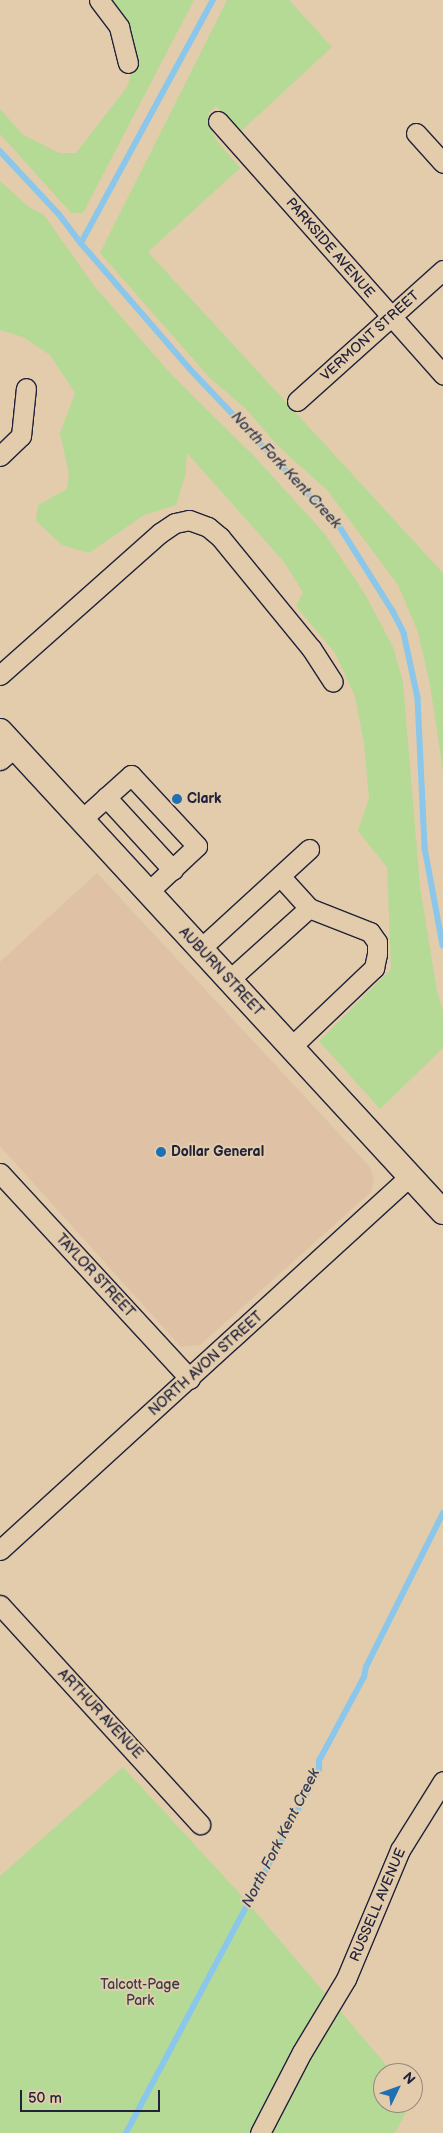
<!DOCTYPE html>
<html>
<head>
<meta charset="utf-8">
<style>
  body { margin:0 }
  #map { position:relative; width:443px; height:2133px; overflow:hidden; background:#e2ccab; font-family:"Balsamiq Sans",sans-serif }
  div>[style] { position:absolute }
  .built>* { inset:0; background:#dfc1a5 }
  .green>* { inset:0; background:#b5da96 }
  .stream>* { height:5.5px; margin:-2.75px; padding:0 2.75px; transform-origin:2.75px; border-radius:2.75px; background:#8bc7eb }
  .roads { filter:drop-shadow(1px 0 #22223b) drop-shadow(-1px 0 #22223b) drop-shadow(0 1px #22223b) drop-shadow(0 -1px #22223b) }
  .minor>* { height:19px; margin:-9.5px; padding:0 9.5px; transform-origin:9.5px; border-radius:9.5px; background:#e2ccab }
  .major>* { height:24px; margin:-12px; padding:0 12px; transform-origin:12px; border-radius:12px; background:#e2ccab }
  .dots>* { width:14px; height:14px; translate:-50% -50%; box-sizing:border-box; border:2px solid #e2ccab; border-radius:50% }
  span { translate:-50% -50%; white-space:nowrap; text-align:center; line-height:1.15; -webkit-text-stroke:4px #e2ccab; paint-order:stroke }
  .street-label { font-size:14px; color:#22223b }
  .poi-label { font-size:14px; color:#22223b; font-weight:700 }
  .left { translate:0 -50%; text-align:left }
  .park-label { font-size:14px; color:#383e49 }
  .water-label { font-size:15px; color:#323b55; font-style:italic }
  .north { position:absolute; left:373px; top:2063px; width:50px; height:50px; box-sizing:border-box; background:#e2ccab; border:1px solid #95887e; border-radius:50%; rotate:48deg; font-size:14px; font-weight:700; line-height:20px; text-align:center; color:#22223b }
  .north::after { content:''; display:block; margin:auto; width:18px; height:22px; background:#1f6fb2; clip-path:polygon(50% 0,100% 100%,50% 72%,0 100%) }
  .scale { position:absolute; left:20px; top:2090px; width:140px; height:22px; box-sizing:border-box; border:2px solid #22223b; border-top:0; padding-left:6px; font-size:15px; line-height:18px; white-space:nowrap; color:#22223b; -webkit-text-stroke:4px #e2ccab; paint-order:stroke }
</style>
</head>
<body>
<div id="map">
  <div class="built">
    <i style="clip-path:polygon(97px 873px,369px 1166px,374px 1178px,371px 1192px,200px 1345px,181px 1347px,0 1146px,0 962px)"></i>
  </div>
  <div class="green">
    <i style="clip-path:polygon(113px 0,194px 0,83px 213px,71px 213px,0 134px,0 109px,23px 135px,59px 153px,76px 153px,127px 87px,134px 64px,126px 18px)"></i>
    <i style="clip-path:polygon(227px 0,289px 0,332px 47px,239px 133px,216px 106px,209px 113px,208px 123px,217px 141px,240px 168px,148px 252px,443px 573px,443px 771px,430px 685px,418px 632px,398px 585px,328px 491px,278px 446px,246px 409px,209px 377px,100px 253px)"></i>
    <i style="clip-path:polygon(0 181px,29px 207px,44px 215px,95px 287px,171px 374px,254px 456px,325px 534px,365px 594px,393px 647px,403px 682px,420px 887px,437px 991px,443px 1011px,443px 1048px,380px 1109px,319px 1041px,391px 969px,387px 867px,358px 831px,369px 798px,364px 744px,355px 696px,335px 653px,296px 606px,303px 592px,284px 562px,187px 453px,185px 476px,176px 505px,144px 515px,89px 553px,62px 545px,36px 521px,38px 505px,67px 489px,69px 474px,60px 433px,75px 393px,50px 355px,23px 337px,0 330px)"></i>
    <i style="clip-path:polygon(123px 1767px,242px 1896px,393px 2073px,383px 2073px,383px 2103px,411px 2103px,395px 2133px,0 2133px,0 1876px)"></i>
  </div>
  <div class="stream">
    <i style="left:0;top:151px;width:86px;rotate:46.9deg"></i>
    <i style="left:59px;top:214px;width:36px;rotate:53deg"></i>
    <i style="left:81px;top:243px;width:167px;rotate:49.1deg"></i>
    <i style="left:190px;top:369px;width:218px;rotate:46.5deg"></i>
    <i style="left:340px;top:527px;width:99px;rotate:57.8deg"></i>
    <i style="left:393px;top:611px;width:25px;rotate:63deg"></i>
    <i style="left:404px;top:633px;width:66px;rotate:77.8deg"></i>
    <i style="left:418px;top:698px;width:150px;rotate:87.3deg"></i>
    <i style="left:425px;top:848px;width:99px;rotate:79.5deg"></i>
    <i style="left:81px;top:243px;width:277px;rotate:-61.5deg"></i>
    <i style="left:126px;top:2133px;width:411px;rotate:-62deg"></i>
    <i style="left:319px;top:1770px;width:9px;rotate:-90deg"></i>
    <i style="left:319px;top:1761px;width:95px;rotate:-61.8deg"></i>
    <i style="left:364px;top:1677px;width:10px;rotate:-79deg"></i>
    <i style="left:366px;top:1667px;width:172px;rotate:-63.4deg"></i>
  </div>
  <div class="roads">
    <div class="minor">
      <i style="left:99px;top:0;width:34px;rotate:53deg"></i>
      <i style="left:119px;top:27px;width:37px;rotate:76deg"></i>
      <i style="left:218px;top:121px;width:339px;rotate:48.4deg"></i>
      <i style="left:416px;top:133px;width:40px;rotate:48deg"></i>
      <i style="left:297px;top:401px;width:196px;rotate:-41.9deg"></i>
      <i style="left:0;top:456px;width:29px;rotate:-44deg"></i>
      <i style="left:21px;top:436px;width:48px;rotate:-84.1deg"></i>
      <i style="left:0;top:675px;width:214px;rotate:-41.6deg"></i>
      <i style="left:160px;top:533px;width:18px;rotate:-34deg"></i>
      <i style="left:175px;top:523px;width:14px;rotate:-12deg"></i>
      <i style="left:189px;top:520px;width:20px;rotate:20deg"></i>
      <i style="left:208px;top:527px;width:16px;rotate:40deg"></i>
      <i style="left:220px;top:537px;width:144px;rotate:50.7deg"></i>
      <i style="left:311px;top:648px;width:40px;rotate:57.1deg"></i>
      <i style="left:0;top:760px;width:20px;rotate:-41deg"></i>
      <i style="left:106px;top:797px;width:99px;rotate:47.5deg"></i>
      <i style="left:82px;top:819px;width:66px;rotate:-41.9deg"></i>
      <i style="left:131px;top:775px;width:97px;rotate:47.1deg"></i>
      <i style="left:197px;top:846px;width:67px;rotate:136.8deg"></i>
      <i style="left:200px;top:949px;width:148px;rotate:-42.5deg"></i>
      <i style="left:229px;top:980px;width:108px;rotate:-42deg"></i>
      <i style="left:309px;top:908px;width:43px;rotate:-132.2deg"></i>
      <i style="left:291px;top:1047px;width:115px;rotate:-43.6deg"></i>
      <i style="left:374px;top:968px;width:14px;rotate:-78deg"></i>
      <i style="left:377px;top:954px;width:12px;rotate:-90deg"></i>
      <i style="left:377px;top:942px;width:12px;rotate:-125deg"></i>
      <i style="left:370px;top:932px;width:66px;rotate:-158.5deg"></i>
      <i style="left:0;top:1173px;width:280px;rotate:47.3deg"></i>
      <i style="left:0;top:1550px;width:555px;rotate:-42.37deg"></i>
      <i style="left:0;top:1605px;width:297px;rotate:47.6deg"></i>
      <i style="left:260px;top:2133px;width:91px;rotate:-62.6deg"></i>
      <i style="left:302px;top:2052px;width:85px;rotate:-58.9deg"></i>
      <i style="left:346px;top:1979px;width:140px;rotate:-67.3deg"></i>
      <i style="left:400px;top:1850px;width:81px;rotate:-58.1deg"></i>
    </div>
    <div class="major">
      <i style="left:0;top:731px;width:654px;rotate:47.35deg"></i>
    </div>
  </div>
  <div class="dots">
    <i style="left:177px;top:799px;background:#1f6fb2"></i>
    <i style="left:161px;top:1152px;background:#1f6fb2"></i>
  </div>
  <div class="street-label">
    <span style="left:330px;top:248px;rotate:49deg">PARKSIDE AVENUE</span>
    <span style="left:370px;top:336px;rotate:-42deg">VERMONT STREET</span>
    <span style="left:221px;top:972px;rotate:47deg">AUBURN STREET</span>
    <span style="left:95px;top:1276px;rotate:47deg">TAYLOR STREET</span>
    <span style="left:206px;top:1364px;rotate:-42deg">NORTH AVON STREET</span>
    <span style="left:100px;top:1714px;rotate:47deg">ARTHUR AVENUE</span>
    <span style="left:378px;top:1905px;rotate:-67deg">RUSSELL AVENUE</span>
  </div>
  <div class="poi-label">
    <span class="left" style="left:187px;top:799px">Clark</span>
    <span class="left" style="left:171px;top:1152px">Dollar General</span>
  </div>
  <div class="park-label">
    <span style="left:140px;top:1993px">Talcott-Page<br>Park</span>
  </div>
  <div class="water-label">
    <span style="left:286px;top:470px;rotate:47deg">North Fork Kent Creek</span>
    <span style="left:281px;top:1838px;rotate:-63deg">North Fork Kent Creek</span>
  </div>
  <div class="north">N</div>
  <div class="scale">50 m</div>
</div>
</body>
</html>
